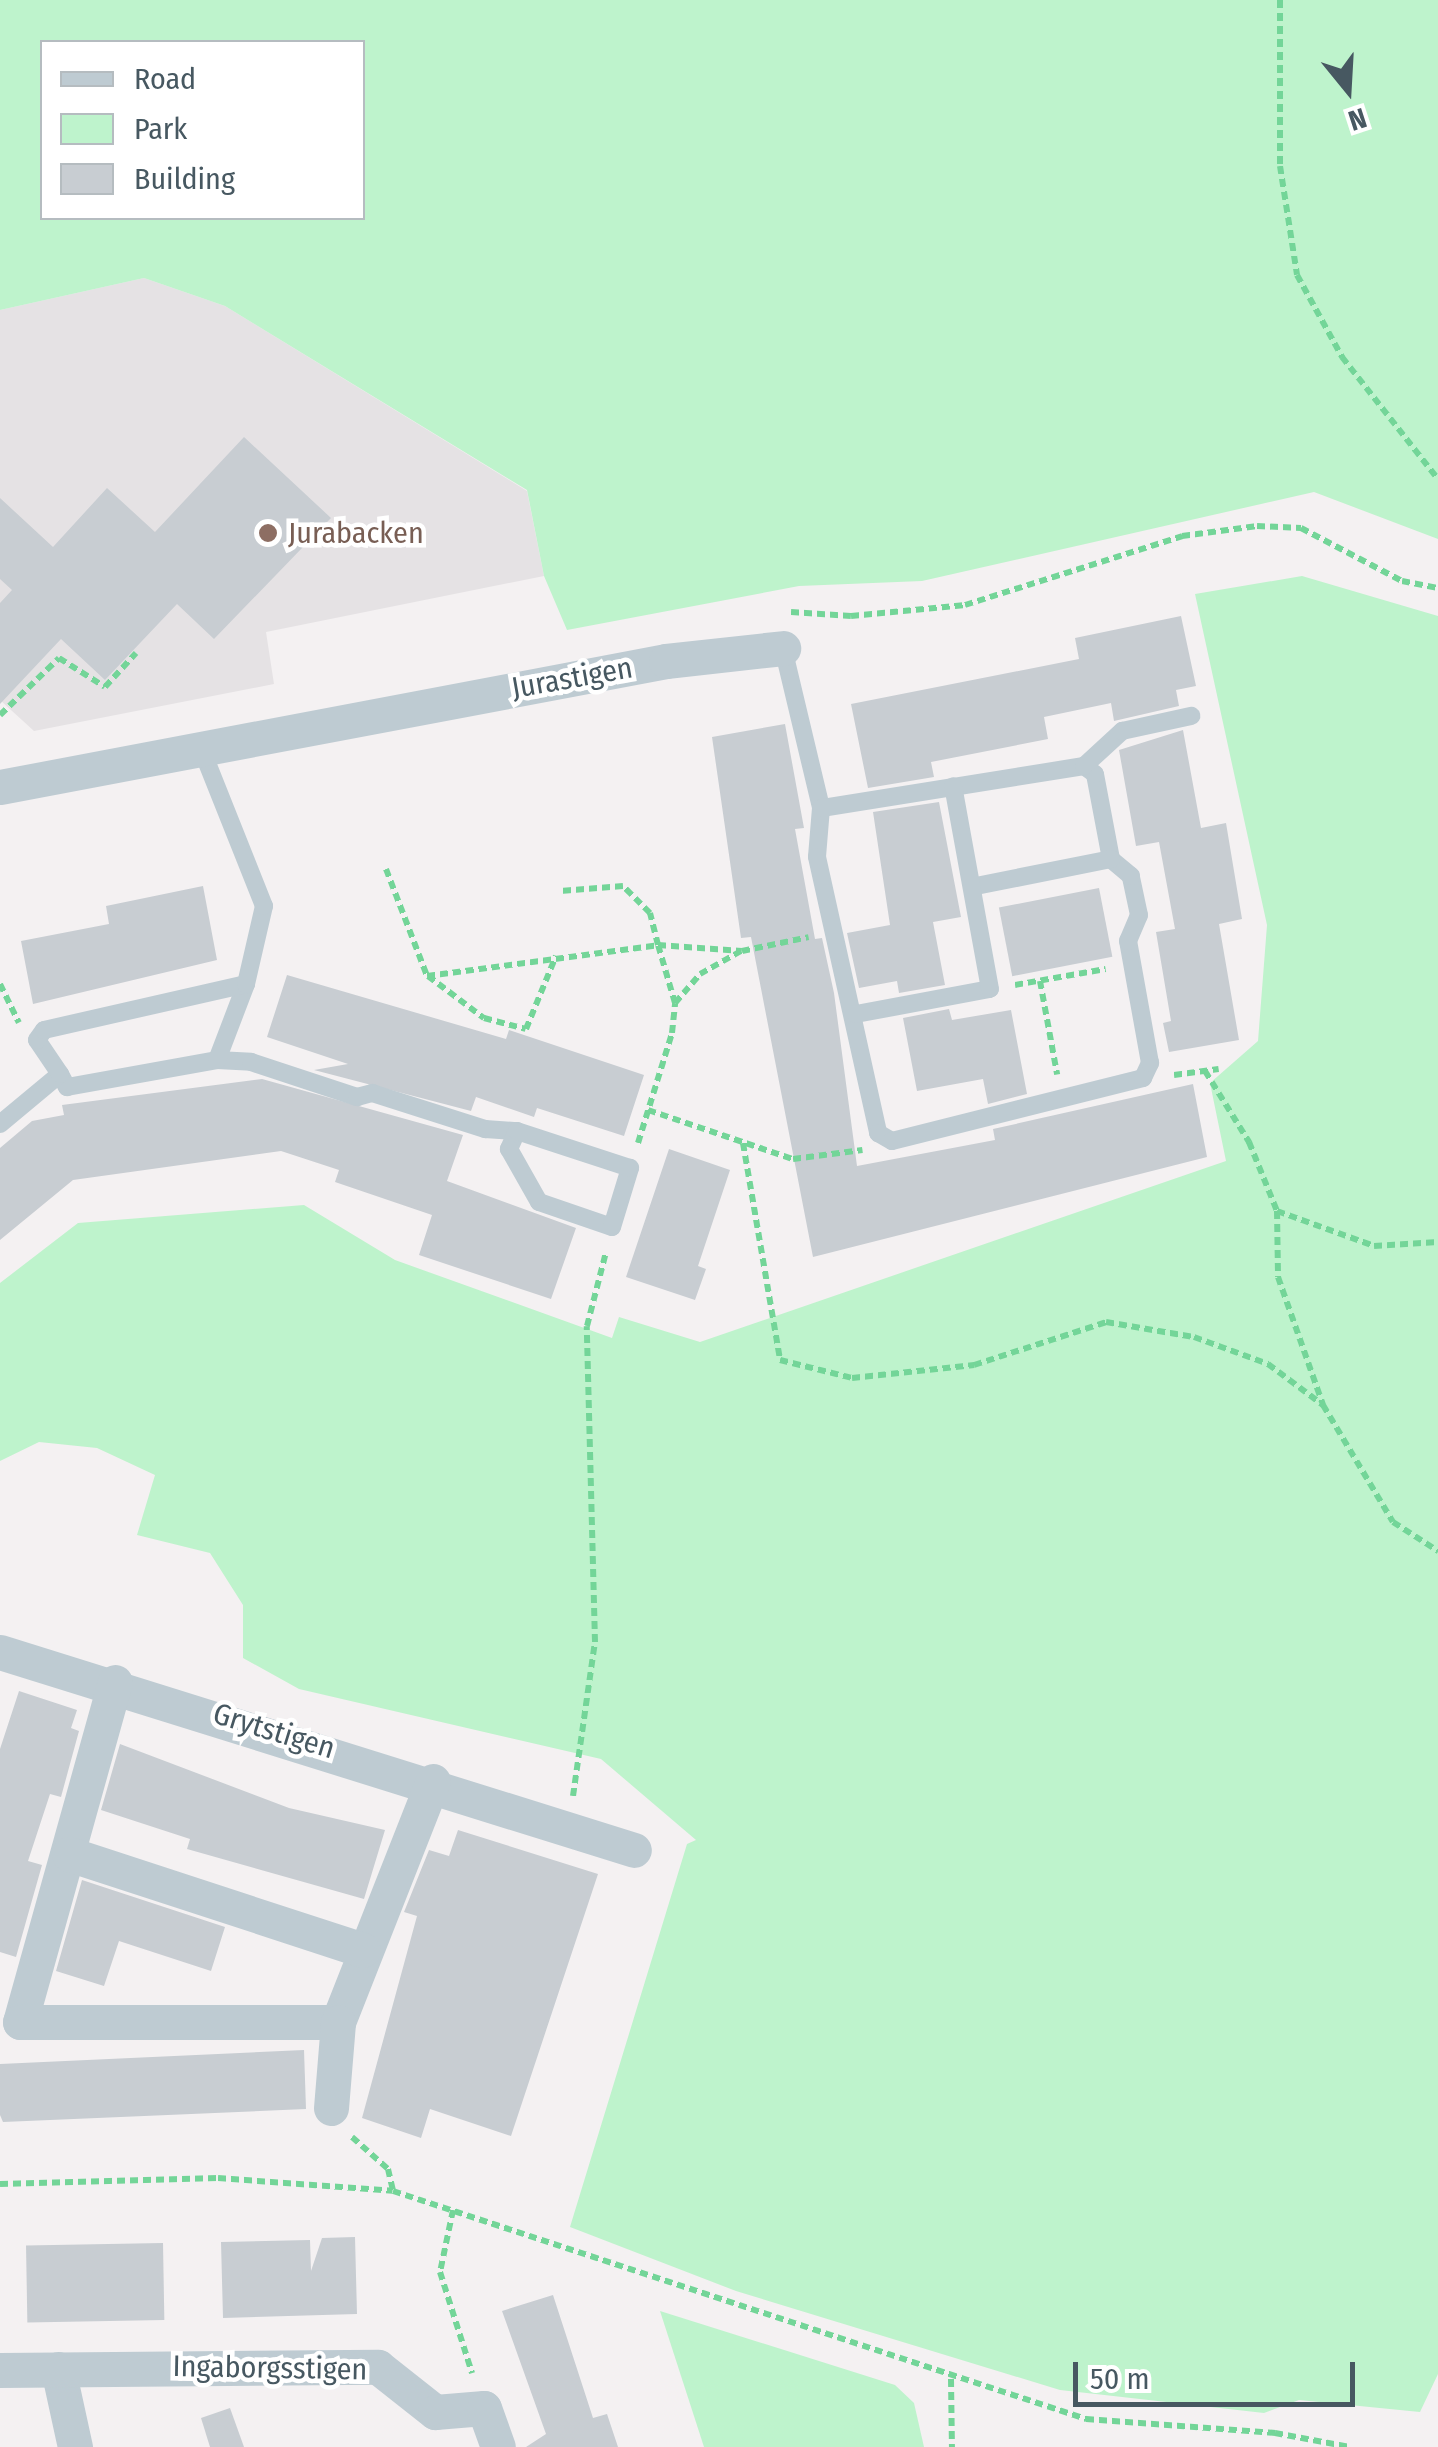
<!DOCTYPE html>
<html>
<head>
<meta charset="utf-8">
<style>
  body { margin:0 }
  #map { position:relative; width:1438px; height:2447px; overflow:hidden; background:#f4f1f2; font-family:"Fira Sans Condensed",sans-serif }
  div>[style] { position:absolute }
  .education>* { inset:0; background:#e5e2e4 }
  .green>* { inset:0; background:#bef3cc }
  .building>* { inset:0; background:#c8cdd2; transform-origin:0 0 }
  .path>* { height:6px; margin-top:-3px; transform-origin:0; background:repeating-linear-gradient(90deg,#73d598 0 8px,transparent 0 13px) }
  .service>* { height:18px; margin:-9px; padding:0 9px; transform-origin:9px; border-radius:9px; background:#becbd2 }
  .minor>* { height:35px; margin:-17.5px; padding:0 17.5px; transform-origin:17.5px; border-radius:17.5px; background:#becbd2 }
  .dots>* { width:28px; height:28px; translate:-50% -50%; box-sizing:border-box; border:5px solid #fff; border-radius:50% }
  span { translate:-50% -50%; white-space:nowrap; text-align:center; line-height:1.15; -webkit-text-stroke:9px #fff; paint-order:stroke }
  .education-label { font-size:30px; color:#785e54 }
  .left { translate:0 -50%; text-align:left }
  .street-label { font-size:30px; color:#475861 }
  .legend { position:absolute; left:40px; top:40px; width:325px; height:180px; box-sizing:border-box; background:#fff; border:2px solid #b5bcc0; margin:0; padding:12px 18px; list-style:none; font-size:30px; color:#475861 }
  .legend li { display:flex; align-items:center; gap:20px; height:50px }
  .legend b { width:50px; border:2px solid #b5bcc0 }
  .north { position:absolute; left:1298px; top:40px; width:100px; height:100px; -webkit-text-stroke:8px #fff; paint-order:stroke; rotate:162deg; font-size:28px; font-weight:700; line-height:40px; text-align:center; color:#475861 }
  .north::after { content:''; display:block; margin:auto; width:35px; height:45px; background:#475861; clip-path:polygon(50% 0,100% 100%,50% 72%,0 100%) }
  .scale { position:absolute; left:1073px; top:2362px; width:282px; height:45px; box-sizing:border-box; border:5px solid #475861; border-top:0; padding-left:12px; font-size:30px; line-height:35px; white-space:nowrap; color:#475861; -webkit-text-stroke:8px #fff; paint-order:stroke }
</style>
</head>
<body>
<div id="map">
  <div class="education">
    <i style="clip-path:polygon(144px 278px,225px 306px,527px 491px,544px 576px,266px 632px,274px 684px,34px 731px,0 700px,0 310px)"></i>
  </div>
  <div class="green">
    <i style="clip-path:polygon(evenodd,0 0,1438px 0,1438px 539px,1314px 492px,922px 581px,799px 586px,567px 630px,544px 576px,527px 490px,225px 306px,144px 278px,0 310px,0 0,362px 42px,362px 218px,42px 218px,42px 42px,362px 42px)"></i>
    <i style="clip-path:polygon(1302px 576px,1438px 616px,1438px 2374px,1420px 2412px,1299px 2400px,1264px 2413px,1060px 2390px,736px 2291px,570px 2227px,687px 1844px,696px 1840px,601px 1759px,299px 1689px,243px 1658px,243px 1605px,210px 1553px,137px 1535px,155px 1475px,97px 1448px,39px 1442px,0 1461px,0 1283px,78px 1223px,304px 1205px,395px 1260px,612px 1338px,619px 1317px,700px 1342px,1226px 1161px,1210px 1083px,1258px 1041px,1267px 925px,1195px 594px)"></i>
    <i style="clip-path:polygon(660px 2311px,895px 2385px,914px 2403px,924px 2447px,704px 2447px)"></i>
  </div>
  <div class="building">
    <i style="clip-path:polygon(244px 437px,331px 518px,214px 639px,177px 604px,105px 680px,61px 639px,0 704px,0 603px,12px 590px,0 579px,0 498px,53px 547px,107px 488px,155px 532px)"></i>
    <i style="clip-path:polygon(1181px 616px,1196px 686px,1176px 690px,1179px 706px,1114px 721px,1111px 703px,1044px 717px,1048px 739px,931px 762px,934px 777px,868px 788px,851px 704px,1079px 659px,1075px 638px)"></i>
    <i style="clip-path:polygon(785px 724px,804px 828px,795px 829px,815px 939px,822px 938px,834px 993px,857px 1166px,995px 1140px,993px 1129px,1193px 1084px,1207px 1157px,813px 1257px,751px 937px,741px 938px,712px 737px)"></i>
    <i style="clip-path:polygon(1183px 730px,1201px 828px,1226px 823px,1242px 919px,1219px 924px,1239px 1040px,1169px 1052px,1163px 1023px,1171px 1021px,1156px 932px,1175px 929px,1159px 842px,1136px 846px,1119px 750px)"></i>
    <i style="clip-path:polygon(939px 802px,961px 917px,933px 922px,945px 985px,899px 993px,897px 981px,859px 988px,847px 933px,890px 925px,873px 812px)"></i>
    <i style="clip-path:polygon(203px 886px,217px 960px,33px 1004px,21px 941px,109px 924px,106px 906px)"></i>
    <i style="left:1099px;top:888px;width:70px;height:102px;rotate:79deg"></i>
    <i style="clip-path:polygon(287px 975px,506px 1039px,509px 1030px,644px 1075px,624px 1136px,537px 1108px,534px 1117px,476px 1097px,471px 1111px,314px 1070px,348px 1064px,267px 1037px)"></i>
    <i style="clip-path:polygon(949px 1009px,952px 1020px,1011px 1010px,1027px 1094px,988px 1104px,983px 1079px,917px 1091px,903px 1018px)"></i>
    <i style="clip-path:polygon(262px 1079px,463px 1135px,447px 1181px,576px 1228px,551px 1299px,419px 1255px,432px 1215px,335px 1182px,339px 1170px,281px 1151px,73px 1180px,0 1240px,0 1148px,32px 1121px,64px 1115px,62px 1105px)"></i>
    <i style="clip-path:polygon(669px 1149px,730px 1170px,698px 1266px,706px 1269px,695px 1300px,626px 1277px)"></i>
    <i style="clip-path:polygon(19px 1691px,77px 1710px,71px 1728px,79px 1731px,61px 1797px,50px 1794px,28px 1861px,42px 1865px,16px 1957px,0 1952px,0 1749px)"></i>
    <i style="clip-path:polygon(120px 1744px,289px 1808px,385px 1830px,364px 1899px,187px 1849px,190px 1839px,101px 1810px)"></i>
    <i style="clip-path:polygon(458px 1830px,598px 1874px,511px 2136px,430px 2109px,421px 2138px,362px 2118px,417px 1916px,404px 1912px,429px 1850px,449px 1856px)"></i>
    <i style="clip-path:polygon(82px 1880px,225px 1927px,211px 1971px,119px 1941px,104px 1986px,56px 1971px)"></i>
    <i style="clip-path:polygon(304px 2050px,306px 2109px,3px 2122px,0 2115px,0 2064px)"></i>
    <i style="clip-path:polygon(355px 2237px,357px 2314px,223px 2318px,221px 2242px,310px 2240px,311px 2271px,322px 2238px)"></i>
    <i style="left:163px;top:2243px;width:77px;height:137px;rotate:89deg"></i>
    <i style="clip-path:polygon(553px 2295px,593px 2418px,607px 2414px,618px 2447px,526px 2447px,546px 2434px,502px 2311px)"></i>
    <i style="clip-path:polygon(230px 2408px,244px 2447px,210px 2447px,201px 2418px)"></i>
  </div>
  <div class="path">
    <i style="left:1280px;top:0;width:166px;rotate:90deg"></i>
    <i style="left:1280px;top:166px;width:110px;rotate:81.1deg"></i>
    <i style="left:1297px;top:275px;width:94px;rotate:61.2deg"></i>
    <i style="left:1342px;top:357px;width:155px;rotate:51.8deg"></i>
    <i style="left:791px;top:612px;width:60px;rotate:3.8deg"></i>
    <i style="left:851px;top:616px;width:115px;rotate:-5.5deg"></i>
    <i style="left:965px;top:605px;width:228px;rotate:-17.6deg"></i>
    <i style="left:1182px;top:536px;width:76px;rotate:-7.6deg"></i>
    <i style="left:1257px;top:526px;width:44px;rotate:2.6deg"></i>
    <i style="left:1301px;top:528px;width:114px;rotate:27.7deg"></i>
    <i style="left:1402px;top:581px;width:37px;rotate:11deg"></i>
    <i style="left:0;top:715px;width:82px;rotate:-44deg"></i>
    <i style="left:59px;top:658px;width:54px;rotate:32.2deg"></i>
    <i style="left:105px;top:687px;width:46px;rotate:-47.6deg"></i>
    <i style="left:386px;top:869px;width:115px;rotate:69deg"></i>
    <i style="left:427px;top:976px;width:233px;rotate:-7.6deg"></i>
    <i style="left:658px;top:945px;width:33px;rotate:-104deg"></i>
    <i style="left:650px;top:913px;width:38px;rotate:-135deg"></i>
    <i style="left:623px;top:886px;width:63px;rotate:175.5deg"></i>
    <i style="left:428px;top:976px;width:70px;rotate:36.9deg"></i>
    <i style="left:484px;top:1018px;width:43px;rotate:14.7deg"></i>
    <i style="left:526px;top:1029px;width:79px;rotate:-67.7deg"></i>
    <i style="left:1040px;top:981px;width:95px;rotate:79.6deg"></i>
    <i style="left:0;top:984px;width:43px;rotate:64deg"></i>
    <i style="left:1015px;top:985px;width:92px;rotate:-10deg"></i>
    <i style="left:675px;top:1003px;width:38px;rotate:-49deg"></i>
    <i style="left:700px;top:974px;width:47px;rotate:-29.3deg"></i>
    <i style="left:1205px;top:1071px;width:84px;rotate:58.2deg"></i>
    <i style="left:1249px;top:1142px;width:74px;rotate:67.9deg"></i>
    <i style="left:1277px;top:1211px;width:66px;rotate:89.1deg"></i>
    <i style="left:1278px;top:1277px;width:136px;rotate:70.6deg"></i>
    <i style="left:1323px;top:1405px;width:136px;rotate:59.1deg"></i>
    <i style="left:1393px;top:1522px;width:54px;rotate:32.8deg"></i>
    <i style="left:1174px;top:1075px;width:45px;rotate:-7.6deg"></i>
    <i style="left:648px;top:1110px;width:153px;rotate:18.7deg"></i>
    <i style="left:793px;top:1159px;width:70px;rotate:-7.4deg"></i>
    <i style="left:638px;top:1143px;width:115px;rotate:-72.8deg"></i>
    <i style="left:672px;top:1033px;width:30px;rotate:-84deg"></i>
    <i style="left:675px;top:1003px;width:60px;rotate:-106.3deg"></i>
    <i style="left:658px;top:945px;width:84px;rotate:4.1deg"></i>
    <i style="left:742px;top:951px;width:68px;rotate:-11.8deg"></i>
    <i style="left:743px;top:1143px;width:220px;rotate:80.3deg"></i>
    <i style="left:780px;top:1360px;width:74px;rotate:14deg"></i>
    <i style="left:852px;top:1378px;width:123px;rotate:-6.1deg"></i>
    <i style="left:974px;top:1365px;width:139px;rotate:-18deg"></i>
    <i style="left:1106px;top:1322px;width:89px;rotate:9.7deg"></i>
    <i style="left:1194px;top:1337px;width:79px;rotate:20deg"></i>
    <i style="left:1268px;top:1364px;width:69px;rotate:36.7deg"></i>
    <i style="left:1277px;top:1211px;width:103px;rotate:19.8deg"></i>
    <i style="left:1374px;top:1246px;width:64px;rotate:-3.6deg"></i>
    <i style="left:573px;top:1796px;width:156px;rotate:-81.9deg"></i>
    <i style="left:595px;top:1642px;width:316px;rotate:-91.5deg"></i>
    <i style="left:587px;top:1326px;width:76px;rotate:-75.6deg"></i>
    <i style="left:352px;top:2137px;width:48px;rotate:41.6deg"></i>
    <i style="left:388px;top:2169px;width:23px;rotate:77deg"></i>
    <i style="left:0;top:2184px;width:218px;rotate:-1.6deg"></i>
    <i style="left:218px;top:2178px;width:175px;rotate:4.2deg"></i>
    <i style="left:393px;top:2191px;width:730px;rotate:18.21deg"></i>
    <i style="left:1086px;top:2419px;width:190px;rotate:4.2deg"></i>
    <i style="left:1275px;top:2433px;width:76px;rotate:10.6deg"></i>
    <i style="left:453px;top:2210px;width:63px;rotate:101.8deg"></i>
    <i style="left:440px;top:2272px;width:106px;rotate:72.4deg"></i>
    <i style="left:951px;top:2379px;width:68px;rotate:89.2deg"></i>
  </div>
  <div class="service">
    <i style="left:783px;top:648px;width:164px;rotate:76.6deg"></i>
    <i style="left:821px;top:808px;width:49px;rotate:94.7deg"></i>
    <i style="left:817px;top:857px;width:283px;rotate:77.5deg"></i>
    <i style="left:878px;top:1133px;width:16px;rotate:30deg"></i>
    <i style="left:892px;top:1141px;width:259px;rotate:-14.1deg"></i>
    <i style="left:1143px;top:1078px;width:17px;rotate:-65deg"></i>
    <i style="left:1150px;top:1063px;width:124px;rotate:-100.2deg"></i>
    <i style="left:1128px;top:941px;width:28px;rotate:-67deg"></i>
    <i style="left:1139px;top:915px;width:40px;rotate:-102deg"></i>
    <i style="left:1131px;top:876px;width:26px;rotate:-140deg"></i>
    <i style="left:1111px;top:859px;width:86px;rotate:-100.7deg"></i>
    <i style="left:1095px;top:774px;width:14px;rotate:-144deg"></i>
    <i style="left:1084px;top:766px;width:266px;rotate:170.9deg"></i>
    <i style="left:1084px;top:766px;width:52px;rotate:-42.6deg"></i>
    <i style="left:1122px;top:731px;width:71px;rotate:-12.3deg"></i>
    <i style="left:976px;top:886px;width:138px;rotate:-11.3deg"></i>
    <i style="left:856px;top:1014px;width:136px;rotate:-10.6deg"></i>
    <i style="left:990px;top:989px;width:206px;rotate:-100.3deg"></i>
    <i style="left:217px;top:1060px;width:34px;rotate:3deg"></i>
    <i style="left:251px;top:1062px;width:112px;rotate:18.3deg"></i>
    <i style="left:357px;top:1097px;width:16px;rotate:-15deg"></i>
    <i style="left:372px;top:1093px;width:119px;rotate:17.7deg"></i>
    <i style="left:485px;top:1129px;width:32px;rotate:4deg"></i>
    <i style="left:517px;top:1131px;width:20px;rotate:114deg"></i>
    <i style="left:509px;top:1149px;width:61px;rotate:60.5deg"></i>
    <i style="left:539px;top:1202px;width:77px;rotate:18.9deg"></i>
    <i style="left:612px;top:1227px;width:62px;rotate:-73deg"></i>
    <i style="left:630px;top:1168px;width:119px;rotate:-161.9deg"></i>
    <i style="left:60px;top:1074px;width:15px;rotate:62deg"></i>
    <i style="left:67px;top:1087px;width:152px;rotate:-10.2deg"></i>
    <i style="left:217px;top:1060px;width:81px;rotate:-69.1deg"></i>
    <i style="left:0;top:1124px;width:78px;rotate:-39.8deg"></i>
    <i style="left:60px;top:1074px;width:41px;rotate:-124.1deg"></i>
    <i style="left:37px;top:1040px;width:12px;rotate:-55deg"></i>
    <i style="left:44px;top:1030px;width:207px;rotate:-12.8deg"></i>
    <i style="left:246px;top:984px;width:80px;rotate:-77deg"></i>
    <i style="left:264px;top:906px;width:170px;rotate:-111.7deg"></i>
  </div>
  <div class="minor">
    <i style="left:0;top:787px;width:678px;rotate:-10.71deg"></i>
    <i style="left:666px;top:661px;width:118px;rotate:-6.3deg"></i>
    <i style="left:0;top:1652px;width:664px;rotate:17.34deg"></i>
    <i style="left:115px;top:1682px;width:353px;rotate:105.6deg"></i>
    <i style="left:20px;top:2022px;width:318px"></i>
    <i style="left:338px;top:2022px;width:259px;rotate:-68.5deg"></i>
    <i style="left:69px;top:1854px;width:309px;rotate:18.1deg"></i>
    <i style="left:331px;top:2108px;width:86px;rotate:-85.3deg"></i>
    <i style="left:58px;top:2369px;width:80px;rotate:77.7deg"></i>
    <i style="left:0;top:2370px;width:378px;rotate:-0.5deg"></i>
    <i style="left:378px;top:2367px;width:73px;rotate:38.3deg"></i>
    <i style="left:435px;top:2412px;width:49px;rotate:-4.7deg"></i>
    <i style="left:484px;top:2408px;width:41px;rotate:70.3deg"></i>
  </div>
  <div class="dots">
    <i style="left:268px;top:533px;background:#8d6e63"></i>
  </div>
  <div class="education-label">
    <span class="left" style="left:288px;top:533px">Jurabacken</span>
  </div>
  <div class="street-label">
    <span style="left:572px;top:678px;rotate:-10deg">Jurastigen</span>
    <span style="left:274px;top:1731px;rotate:17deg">Grytstigen</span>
    <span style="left:270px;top:2368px;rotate:1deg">Ingaborgsstigen</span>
  </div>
  <ul class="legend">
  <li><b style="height:12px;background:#becbd2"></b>Road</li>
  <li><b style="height:28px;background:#bef3cc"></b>Park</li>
  <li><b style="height:28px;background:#c8cdd2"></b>Building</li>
  </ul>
  <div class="north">N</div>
  <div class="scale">50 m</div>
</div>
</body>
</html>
